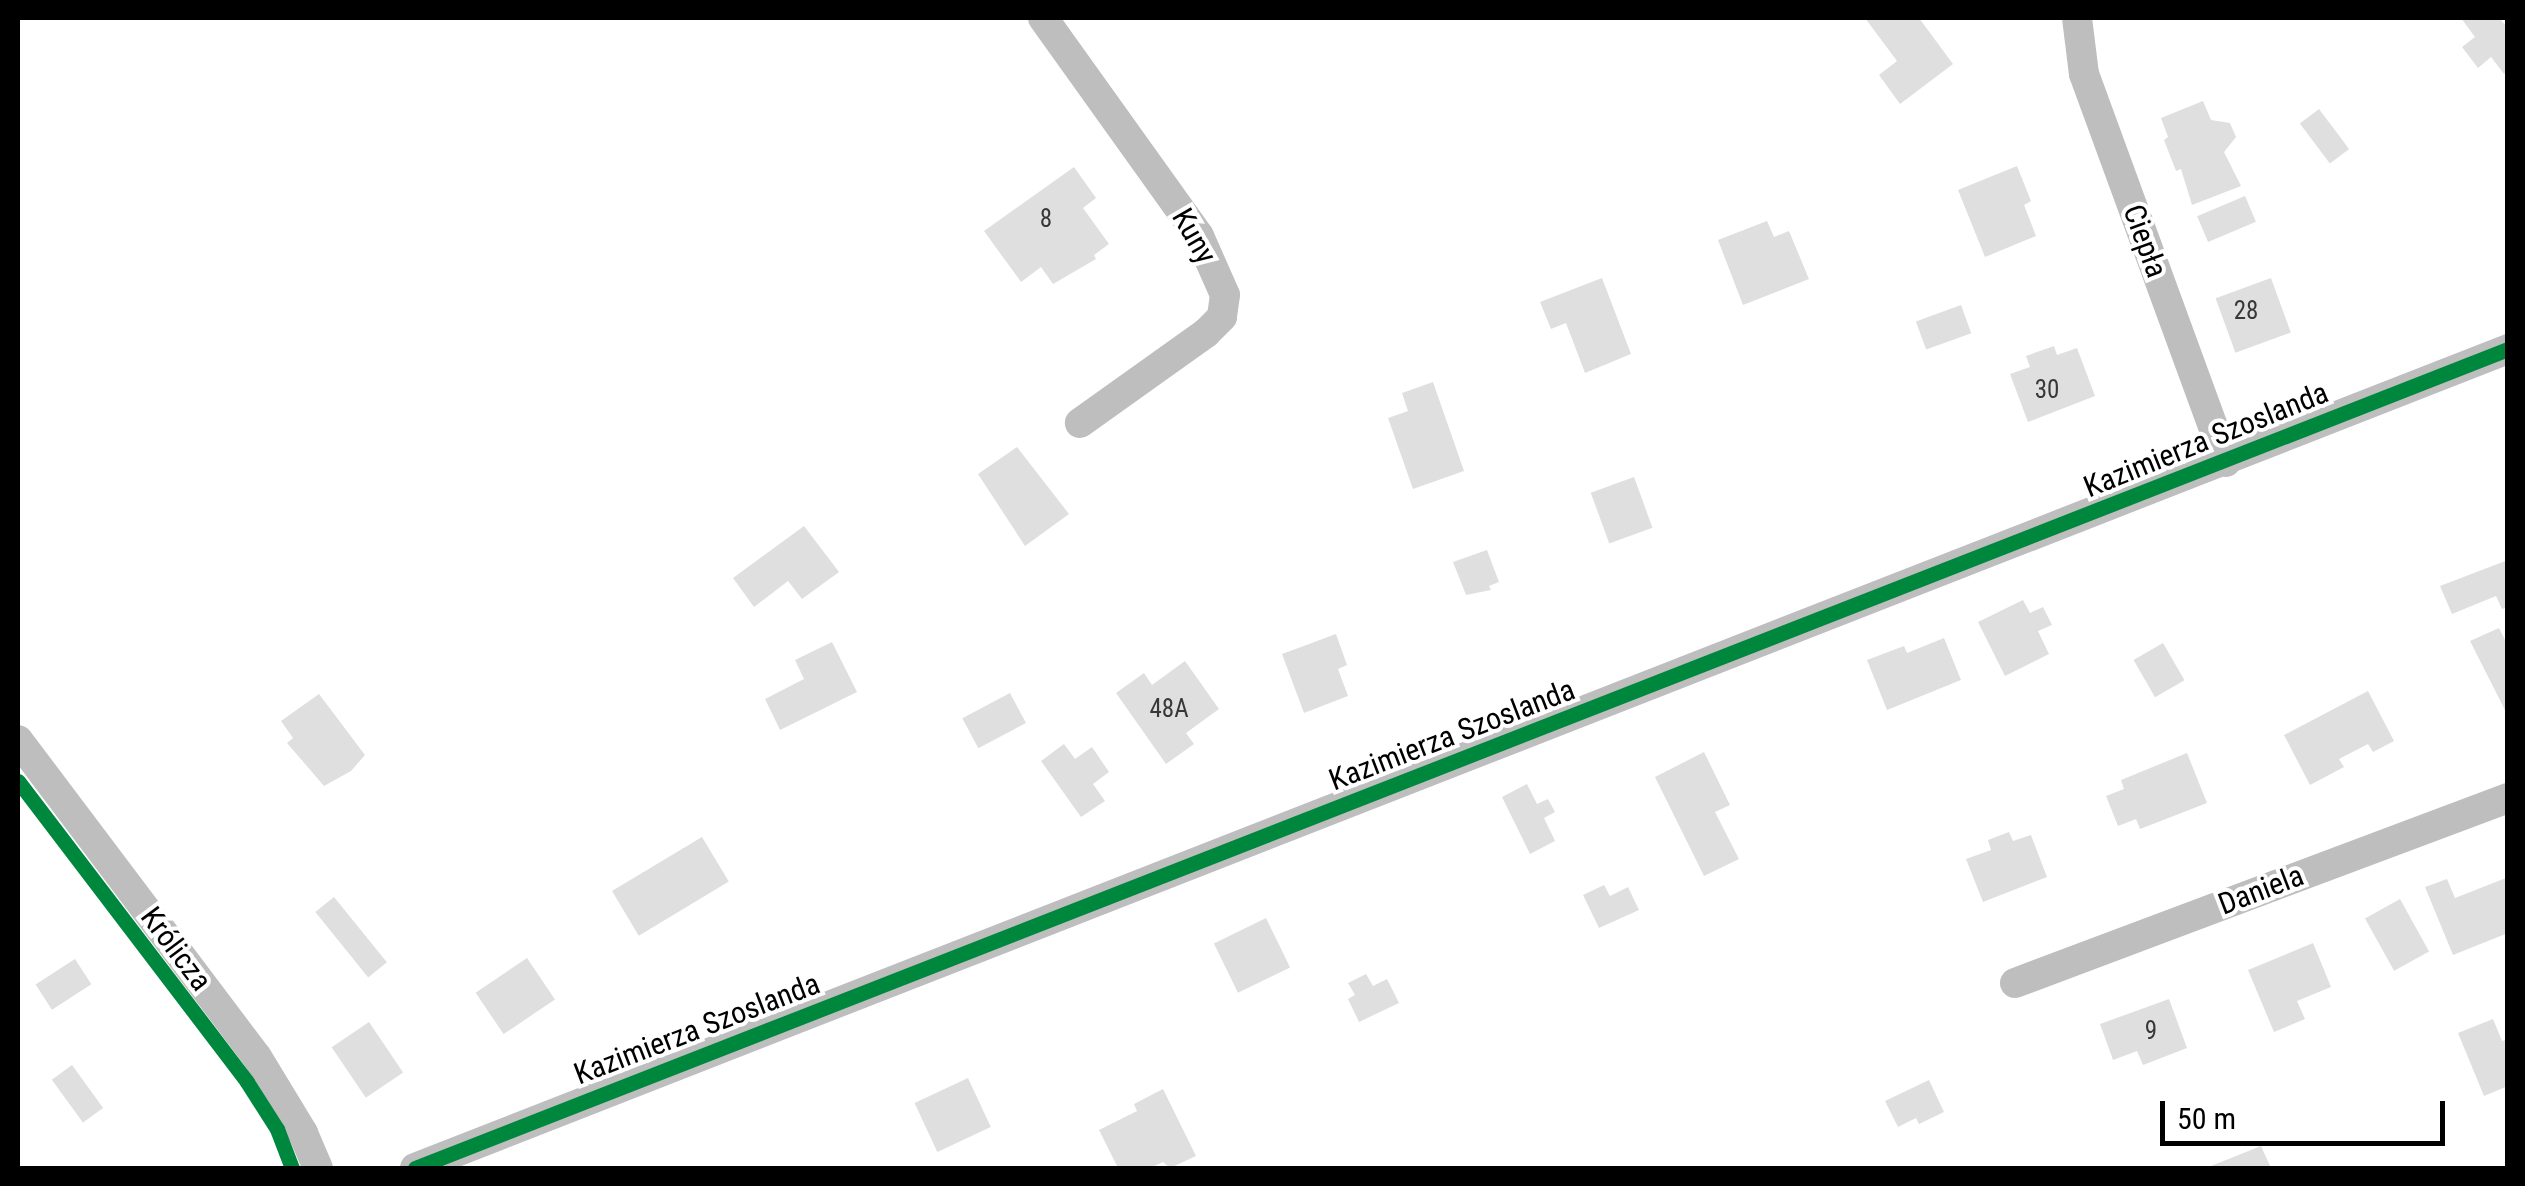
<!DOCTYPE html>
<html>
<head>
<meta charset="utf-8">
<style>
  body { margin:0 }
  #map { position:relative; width:2525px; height:1186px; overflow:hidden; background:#fff; font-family:"Roboto Condensed",sans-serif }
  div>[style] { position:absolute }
  .building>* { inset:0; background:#dfdfdf; transform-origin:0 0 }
  .street>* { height:30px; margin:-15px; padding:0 15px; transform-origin:15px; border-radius:15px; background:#bebebe }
  .cycleway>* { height:15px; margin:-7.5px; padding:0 7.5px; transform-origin:7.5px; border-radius:7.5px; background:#00873e }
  span { translate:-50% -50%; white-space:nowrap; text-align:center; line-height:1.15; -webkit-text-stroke:8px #fff; paint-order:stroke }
  .number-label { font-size:25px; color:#383838 }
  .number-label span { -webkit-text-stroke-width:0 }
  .street-label { font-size:30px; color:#000 }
  .frame { position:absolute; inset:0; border:20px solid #000; pointer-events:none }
  .scale { position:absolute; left:2160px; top:1101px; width:285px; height:45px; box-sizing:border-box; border:5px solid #000; border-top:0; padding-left:12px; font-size:30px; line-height:35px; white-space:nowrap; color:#000; -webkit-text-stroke:8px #fff; paint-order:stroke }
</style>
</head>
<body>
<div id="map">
  <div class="building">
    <i style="clip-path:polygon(1865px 18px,1919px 18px,1953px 64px,1900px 104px,1879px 75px,1897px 61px)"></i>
    <i style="clip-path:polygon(2461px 18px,2499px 18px,2508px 28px,2508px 71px,2504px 74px,2491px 57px,2478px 68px,2462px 47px,2475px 37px)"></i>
    <i style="clip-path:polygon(2203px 101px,2211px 120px,2230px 123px,2236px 137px,2224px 152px,2241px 186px,2192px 205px,2181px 169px,2176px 171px,2164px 140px,2168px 137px,2161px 118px)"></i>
    <i style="left:2319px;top:109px;width:50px;height:24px;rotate:53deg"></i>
    <i style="clip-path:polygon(2017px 166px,2031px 201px,2024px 205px,2036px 236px,1985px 257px,1958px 190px)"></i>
    <i style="clip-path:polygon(1074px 167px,1096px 198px,1083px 208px,1109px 244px,1094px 255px,1096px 259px,1053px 284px,1041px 267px,1021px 282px,984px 231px)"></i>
    <i style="left:2245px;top:196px;width:28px;height:52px;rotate:67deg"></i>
    <i style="clip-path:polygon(1767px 221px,1774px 237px,1789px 231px,1809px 279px,1743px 305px,1718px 240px)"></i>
    <i style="clip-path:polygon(1602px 278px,1631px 354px,1585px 373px,1566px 323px,1551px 329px,1540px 302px)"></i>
    <i style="left:2271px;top:278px;width:58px;height:59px;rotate:70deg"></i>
    <i style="left:1961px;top:305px;width:30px;height:48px;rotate:70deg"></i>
    <i style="clip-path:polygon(2054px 346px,2057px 355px,2077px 348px,2095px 396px,2028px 422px,2010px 374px,2030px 367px,2026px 356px)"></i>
    <i style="clip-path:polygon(1433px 382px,1464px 471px,1413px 489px,1388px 418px,1408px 411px,1402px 393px)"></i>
    <i style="clip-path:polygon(1017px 447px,1069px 514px,1025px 546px,978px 474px)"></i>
    <i style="left:1634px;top:477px;width:54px;height:46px;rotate:70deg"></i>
    <i style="clip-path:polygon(804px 526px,839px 572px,802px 599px,788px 581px,754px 607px,733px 578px)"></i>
    <i style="clip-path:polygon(1487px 550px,1499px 582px,1489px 586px,1491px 590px,1466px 595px,1453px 562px)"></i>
    <i style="clip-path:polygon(2508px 560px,2508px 607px,2502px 609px,2496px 596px,2452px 614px,2440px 586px)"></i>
    <i style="clip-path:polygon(2023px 600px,2030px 613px,2043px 607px,2052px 625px,2038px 631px,2049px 654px,2005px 676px,1978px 622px)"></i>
    <i style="clip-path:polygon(2499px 628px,2508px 646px,2508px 716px,2470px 641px)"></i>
    <i style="clip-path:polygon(1336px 634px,1347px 665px,1338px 669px,1348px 696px,1304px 713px,1282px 654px)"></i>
    <i style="clip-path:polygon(1944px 638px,1961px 680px,1887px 710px,1867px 660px,1904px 646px,1907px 653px)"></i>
    <i style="clip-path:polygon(832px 642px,857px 692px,780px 730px,765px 699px,804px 679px,795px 660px)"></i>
    <i style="left:2163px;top:643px;width:43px;height:34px;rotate:60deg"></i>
    <i style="clip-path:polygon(1185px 661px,1219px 709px,1186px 733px,1194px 744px,1166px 764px,1116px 693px,1144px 673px,1152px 685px)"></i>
    <i style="clip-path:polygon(2368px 691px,2394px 741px,2373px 752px,2368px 744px,2339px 759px,2344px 767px,2310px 785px,2284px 735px)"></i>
    <i style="left:1010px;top:693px;width:34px;height:54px;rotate:62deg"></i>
    <i style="clip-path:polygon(319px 694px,365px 755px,351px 771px,324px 786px,287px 743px,293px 738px,281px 721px)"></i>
    <i style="clip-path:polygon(1064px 744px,1075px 759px,1092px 747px,1109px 772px,1093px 784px,1105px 801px,1081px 817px,1041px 761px)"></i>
    <i style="clip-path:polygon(1704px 752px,1730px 805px,1715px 812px,1739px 859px,1704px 876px,1655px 777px)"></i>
    <i style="clip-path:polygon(2187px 753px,2207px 803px,2140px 829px,2136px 819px,2118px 826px,2106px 796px,2124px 789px,2121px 780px)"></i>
    <i style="clip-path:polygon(1527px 784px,1537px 804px,1548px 799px,1555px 812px,1544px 818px,1555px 841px,1530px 854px,1502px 797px)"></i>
    <i style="clip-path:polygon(2009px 832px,2013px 841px,2031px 835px,2047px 877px,1983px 902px,1966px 859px,1991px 850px,1988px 840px)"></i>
    <i style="left:702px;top:837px;width:52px;height:105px;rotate:59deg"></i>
    <i style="clip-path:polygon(2506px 878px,2508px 933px,2453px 955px,2425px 887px,2447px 879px,2455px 898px)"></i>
    <i style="clip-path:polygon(1604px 885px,1610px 896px,1628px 887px,1639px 910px,1599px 928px,1583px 895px)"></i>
    <i style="left:334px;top:897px;width:84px;height:24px;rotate:51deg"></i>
    <i style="left:2400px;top:899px;width:60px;height:40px;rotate:61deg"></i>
    <i style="left:1266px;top:918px;width:55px;height:58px;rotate:64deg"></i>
    <i style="clip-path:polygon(2313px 943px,2331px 987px,2297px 1001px,2305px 1019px,2274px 1032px,2248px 970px)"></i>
    <i style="left:527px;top:958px;width:50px;height:62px;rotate:56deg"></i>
    <i style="left:75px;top:959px;width:30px;height:47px;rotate:57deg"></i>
    <i style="clip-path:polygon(1366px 974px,1373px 986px,1387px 979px,1399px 1003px,1359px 1022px,1348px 999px,1355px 995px,1348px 983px)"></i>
    <i style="clip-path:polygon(2169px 999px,2187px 1048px,2143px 1065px,2137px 1051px,2113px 1060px,2100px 1024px)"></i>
    <i style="clip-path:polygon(2493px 1019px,2502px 1041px,2508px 1039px,2508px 1086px,2484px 1096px,2458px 1033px)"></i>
    <i style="left:369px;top:1022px;width:61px;height:45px;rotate:56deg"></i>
    <i style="left:72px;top:1065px;width:53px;height:25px;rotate:54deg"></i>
    <i style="left:968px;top:1078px;width:54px;height:59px;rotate:65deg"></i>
    <i style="clip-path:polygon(1929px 1080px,1944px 1112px,1919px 1124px,1916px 1118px,1898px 1127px,1885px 1101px)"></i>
    <i style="clip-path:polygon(1163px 1089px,1196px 1156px,1170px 1168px,1163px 1162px,1150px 1168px,1118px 1168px,1099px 1130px,1137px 1111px,1134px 1104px)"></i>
    <i style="clip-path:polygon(2261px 1146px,2271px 1168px,2206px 1168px)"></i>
  </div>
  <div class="street">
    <i style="left:1043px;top:18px;width:268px;rotate:54.4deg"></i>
    <i style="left:1199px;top:236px;width:64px;rotate:66.2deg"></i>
    <i style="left:1225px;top:295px;width:22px;rotate:98deg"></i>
    <i style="left:1222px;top:317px;width:23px;rotate:135deg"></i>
    <i style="left:1206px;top:333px;width:155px;rotate:144.5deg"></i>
    <i style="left:2077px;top:18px;width:56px;rotate:82.9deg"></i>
    <i style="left:2084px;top:74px;width:413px;rotate:69.9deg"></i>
    <i style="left:18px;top:740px;width:397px;rotate:53deg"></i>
    <i style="left:257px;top:1057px;width:89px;rotate:58.8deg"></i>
    <i style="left:303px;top:1133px;width:38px;rotate:67deg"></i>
    <i style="left:2015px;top:983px;width:527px;rotate:-20.57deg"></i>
    <i style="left:415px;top:1168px;width:2248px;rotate:-21.37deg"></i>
  </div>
  <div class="cycleway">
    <i style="left:18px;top:781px;width:378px;rotate:52.7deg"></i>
    <i style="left:247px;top:1082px;width:56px;rotate:57.4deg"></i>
    <i style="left:277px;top:1129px;width:42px;rotate:69deg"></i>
    <i style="left:415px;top:1168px;width:2248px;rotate:-21.37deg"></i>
  </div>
  <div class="number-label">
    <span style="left:1046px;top:219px">8</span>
    <span style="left:2246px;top:311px">28</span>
    <span style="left:2047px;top:390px">30</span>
    <span style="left:1169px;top:709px">48A</span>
    <span style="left:2151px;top:1031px">9</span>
  </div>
  <div class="street-label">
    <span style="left:1194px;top:236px;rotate:60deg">Kuny</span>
    <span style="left:2145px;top:241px;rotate:70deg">Ciepła</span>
    <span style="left:2206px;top:440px;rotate:-22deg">Kazimierza Szoslanda</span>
    <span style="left:1452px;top:735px;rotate:-21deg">Kazimierza Szoslanda</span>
    <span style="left:2261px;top:890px;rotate:-21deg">Daniela</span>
    <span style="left:176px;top:949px;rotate:53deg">Królicza</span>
    <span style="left:697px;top:1029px;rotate:-21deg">Kazimierza Szoslanda</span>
  </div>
  <div class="frame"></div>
  <div class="scale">50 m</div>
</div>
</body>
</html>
